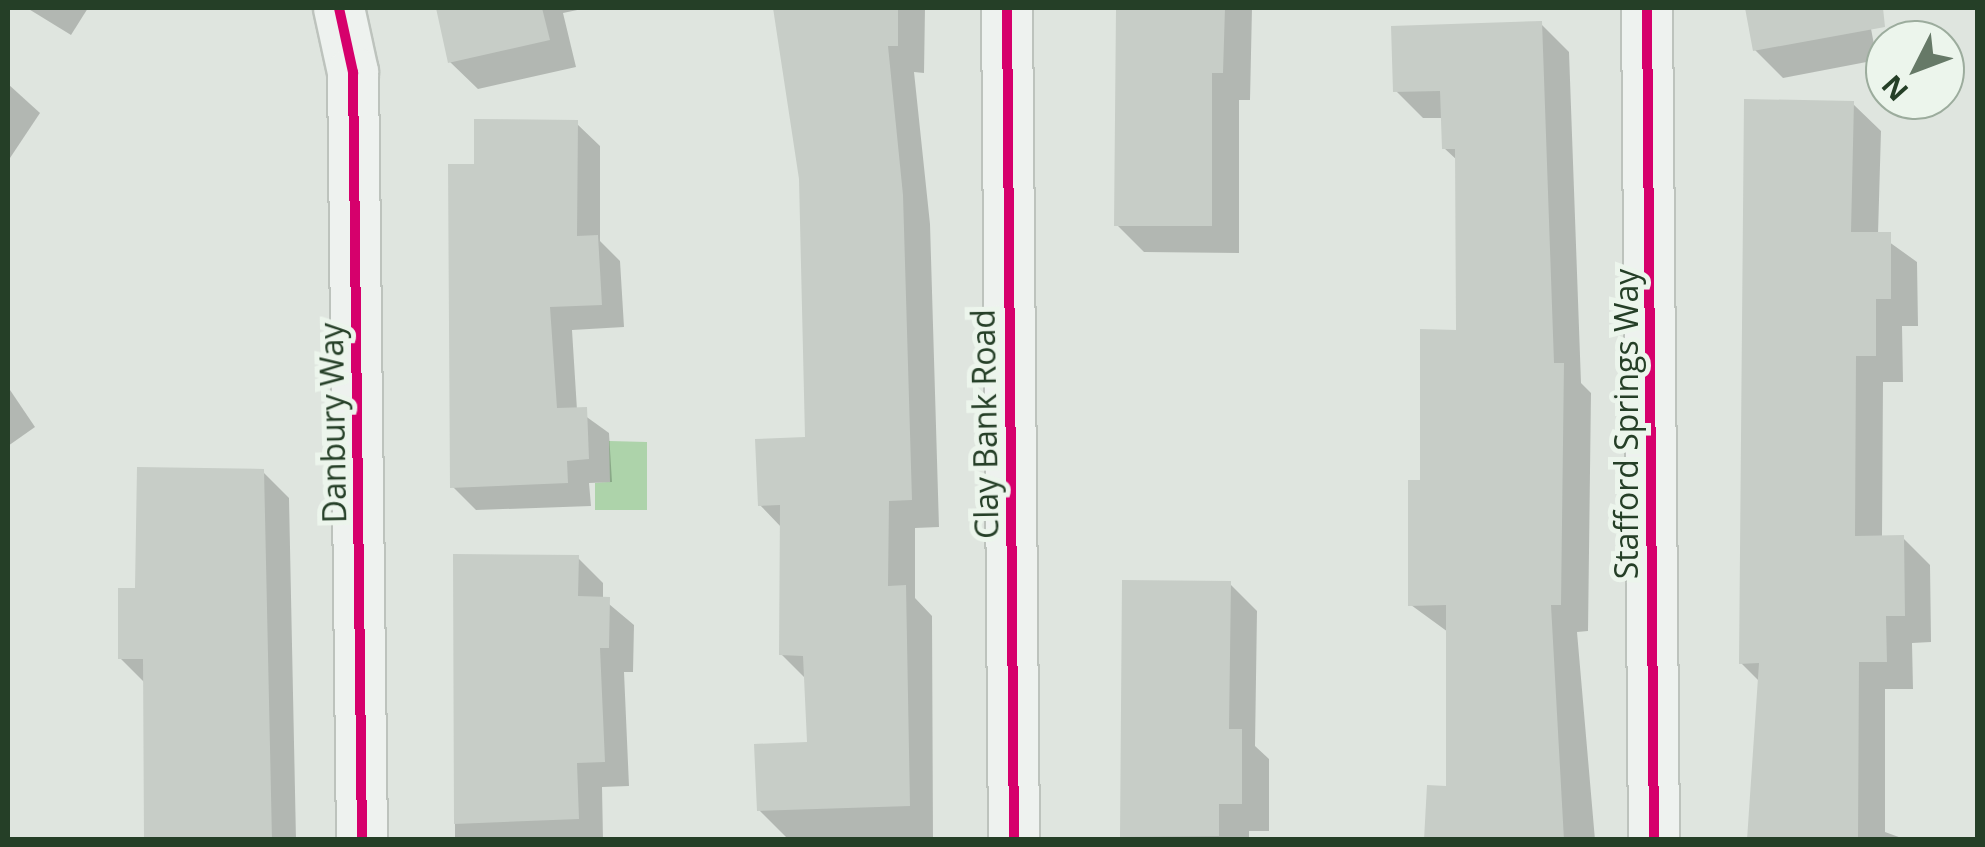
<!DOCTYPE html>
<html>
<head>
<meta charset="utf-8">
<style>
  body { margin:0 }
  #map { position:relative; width:1985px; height:847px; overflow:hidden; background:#dfe5df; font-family:"Open Sans",sans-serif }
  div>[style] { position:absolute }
  .water>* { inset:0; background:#add3aa }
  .shadow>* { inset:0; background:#0003 }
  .building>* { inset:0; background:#c7cdc7 }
  .roads { filter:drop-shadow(2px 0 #bdc3bd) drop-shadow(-2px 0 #bdc3bd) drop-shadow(0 2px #bdc3bd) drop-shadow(0 -2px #bdc3bd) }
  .minor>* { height:50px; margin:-25px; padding:0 25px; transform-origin:25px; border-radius:25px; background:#eef2ef }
  .cycleway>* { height:10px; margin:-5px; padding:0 5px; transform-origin:5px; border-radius:5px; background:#d6006c }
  span { translate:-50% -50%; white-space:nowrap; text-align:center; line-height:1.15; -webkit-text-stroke:10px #ecf5ec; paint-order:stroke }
  .street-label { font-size:32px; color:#253f27 }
  .frame { position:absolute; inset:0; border:10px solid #253f27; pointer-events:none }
  .north { position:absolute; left:1865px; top:20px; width:100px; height:100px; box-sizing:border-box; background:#ecf5ec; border:2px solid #9cac9d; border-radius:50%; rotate:228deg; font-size:28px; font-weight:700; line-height:40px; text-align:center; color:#253f27 }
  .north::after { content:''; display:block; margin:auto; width:35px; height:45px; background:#667967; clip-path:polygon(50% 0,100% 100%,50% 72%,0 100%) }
</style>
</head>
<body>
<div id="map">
  <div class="water">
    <i style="clip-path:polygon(609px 441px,647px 442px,647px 510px,595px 510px,595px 483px,610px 482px)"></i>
  </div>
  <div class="shadow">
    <i style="clip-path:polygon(27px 8px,88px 8px,71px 35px)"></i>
    <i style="clip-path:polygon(438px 8px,587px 8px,563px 13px,576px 67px,478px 89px,450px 62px)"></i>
    <i style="clip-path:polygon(776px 8px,925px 8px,924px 73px,914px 72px,930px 224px,939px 527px,915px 528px,915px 598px,932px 616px,933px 840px,787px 838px,759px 810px,810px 745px,807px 680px,781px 654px,782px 528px,760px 505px,808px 440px,801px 179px)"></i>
    <i style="clip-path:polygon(1119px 8px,1252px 8px,1250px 100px,1239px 100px,1239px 253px,1144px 252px,1117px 225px)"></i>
    <i style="clip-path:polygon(1747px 8px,1867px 8px,1877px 60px,1783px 78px,1755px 50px)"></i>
    <i style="clip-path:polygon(1541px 24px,1569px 52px,1581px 383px,1591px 393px,1588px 631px,1577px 632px,1595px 840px,1427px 840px,1449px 789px,1448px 632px,1411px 605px,1422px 482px,1458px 332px,1458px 161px,1444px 148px,1444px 118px,1423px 118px,1396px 91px)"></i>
    <i style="clip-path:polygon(8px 84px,40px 113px,8px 161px)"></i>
    <i style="clip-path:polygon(1853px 104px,1881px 131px,1878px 234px,1917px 262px,1918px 326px,1902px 326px,1903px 382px,1883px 382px,1882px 538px,1903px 538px,1930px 565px,1931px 642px,1912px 643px,1913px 689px,1885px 689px,1885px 832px,1907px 840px,1749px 840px,1761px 683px,1741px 663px)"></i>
    <i style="clip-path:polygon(576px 123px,600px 146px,600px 241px,620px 261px,624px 327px,572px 330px,577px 410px,609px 433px,612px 482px,589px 483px,591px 506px,476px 510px,453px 487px,476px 166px)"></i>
    <i style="clip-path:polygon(8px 387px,35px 427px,8px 446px)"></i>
    <i style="clip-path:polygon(263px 472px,289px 498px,296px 840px,150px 840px,146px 684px,120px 658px,138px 591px)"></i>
    <i style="clip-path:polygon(455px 556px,578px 558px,603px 583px,603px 599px,634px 625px,633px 672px,624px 672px,629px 786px,602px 787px,603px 840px,455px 840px)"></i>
    <i style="clip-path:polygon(1124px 583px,1230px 584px,1257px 611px,1255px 746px,1269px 759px,1269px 831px,1249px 831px,1249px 840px,1122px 840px)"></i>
  </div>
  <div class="building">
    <i style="clip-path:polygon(436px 8px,542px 8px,550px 40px,448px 63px)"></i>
    <i style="clip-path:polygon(773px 8px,898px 8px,898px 46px,888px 46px,903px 195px,912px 500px,889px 501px,888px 586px,906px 585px,910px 806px,757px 811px,754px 744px,807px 742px,803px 656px,779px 655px,780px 505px,758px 506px,755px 439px,805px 437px,799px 179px)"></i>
    <i style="clip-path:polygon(1116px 8px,1225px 8px,1223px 73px,1212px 73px,1212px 226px,1114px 226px)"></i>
    <i style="clip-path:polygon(1745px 8px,1883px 8px,1885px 27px,1753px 51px)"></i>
    <i style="clip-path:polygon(1542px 21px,1554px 363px,1564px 363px,1561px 605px,1551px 605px,1564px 840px,1424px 840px,1427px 785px,1446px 786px,1446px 605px,1408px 606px,1408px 480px,1420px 480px,1420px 329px,1456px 330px,1455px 149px,1442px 149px,1440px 91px,1393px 92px,1391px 26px)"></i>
    <i style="clip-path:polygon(1744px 99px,1854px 101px,1851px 232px,1891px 232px,1891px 299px,1876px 299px,1876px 356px,1856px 356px,1855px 536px,1904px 535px,1905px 616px,1886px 616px,1887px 662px,1859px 662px,1858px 840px,1747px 840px,1759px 663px,1739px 664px)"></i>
    <i style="clip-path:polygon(474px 119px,578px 120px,577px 236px,598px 235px,602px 305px,550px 307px,557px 408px,587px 407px,589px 459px,567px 461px,568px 483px,450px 488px,448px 164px,474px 164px)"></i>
    <i style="clip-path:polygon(137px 467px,264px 469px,272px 840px,144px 840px,143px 659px,118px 659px,118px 588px,135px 588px)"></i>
    <i style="clip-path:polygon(453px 554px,579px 555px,578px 596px,610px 597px,609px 648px,600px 648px,605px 762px,577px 763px,579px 819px,454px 824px)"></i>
    <i style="clip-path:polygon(1122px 580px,1231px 581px,1229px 729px,1242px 729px,1242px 804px,1219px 804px,1219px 836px,1120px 837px)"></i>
  </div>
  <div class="roads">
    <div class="minor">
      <i style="left:339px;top:8px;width:66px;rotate:77.7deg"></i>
      <i style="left:353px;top:72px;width:768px;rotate:89.33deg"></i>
      <i style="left:1007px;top:8px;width:832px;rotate:89.52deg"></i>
      <i style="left:1647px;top:8px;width:832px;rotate:89.52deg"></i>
    </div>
  </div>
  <div class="cycleway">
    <i style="left:339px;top:8px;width:66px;rotate:77.7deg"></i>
    <i style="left:353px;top:72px;width:768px;rotate:89.33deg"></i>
    <i style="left:1007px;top:8px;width:832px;rotate:89.52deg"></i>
    <i style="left:1647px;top:8px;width:832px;rotate:89.52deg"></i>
  </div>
  <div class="street-label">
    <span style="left:333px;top:423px;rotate:-91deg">Danbury Way</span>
    <span style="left:985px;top:424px;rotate:-91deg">Clay Bank Road</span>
    <span style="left:1626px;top:424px;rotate:-90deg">Stafford Springs Way</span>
  </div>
  <div class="frame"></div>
  <div class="north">N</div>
</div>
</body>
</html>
